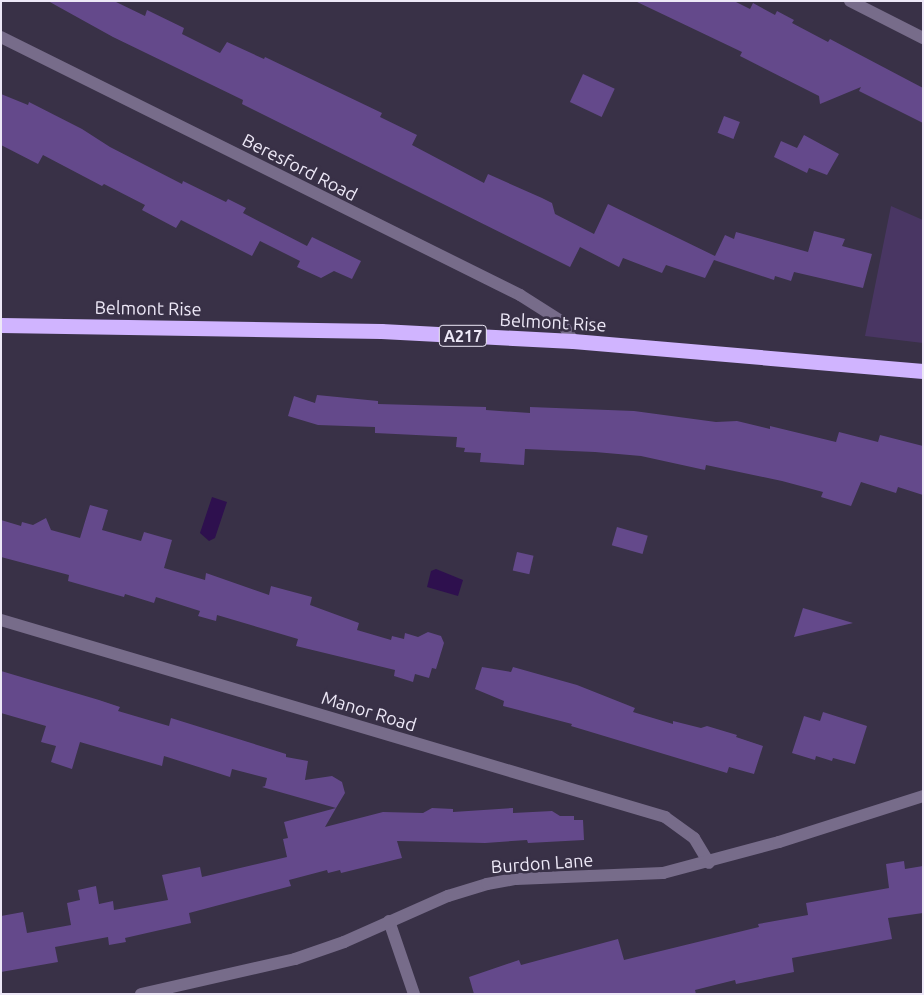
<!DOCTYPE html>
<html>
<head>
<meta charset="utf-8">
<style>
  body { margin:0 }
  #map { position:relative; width:924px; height:995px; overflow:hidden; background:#393147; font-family:Ubuntu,sans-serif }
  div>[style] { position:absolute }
  .green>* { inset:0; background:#493663 }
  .water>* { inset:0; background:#2e104e }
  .building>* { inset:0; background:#64498b; transform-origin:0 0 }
  .minor>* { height:12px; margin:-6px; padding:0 6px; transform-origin:6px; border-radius:6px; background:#776c8a }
  .highway>* { height:15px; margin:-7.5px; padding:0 7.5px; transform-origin:7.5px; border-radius:7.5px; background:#d0b4ff }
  span { translate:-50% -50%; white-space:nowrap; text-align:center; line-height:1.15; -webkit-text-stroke:5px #393147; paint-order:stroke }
  .shield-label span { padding:1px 4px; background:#393147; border:1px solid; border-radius:4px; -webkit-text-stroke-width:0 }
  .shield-label { font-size:16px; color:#ede8f7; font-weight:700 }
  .street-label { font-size:18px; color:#ede8f7 }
  .frame { position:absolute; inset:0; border:2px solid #ede8f7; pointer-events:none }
</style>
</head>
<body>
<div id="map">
  <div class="green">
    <i style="clip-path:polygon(891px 206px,923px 220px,923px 343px,865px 336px)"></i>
  </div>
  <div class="water">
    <i style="clip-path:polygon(212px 497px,227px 502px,215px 538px,209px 541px,200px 533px)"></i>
    <i style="clip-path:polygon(436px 569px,463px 580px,458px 596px,427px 587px,431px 571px)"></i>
  </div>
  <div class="building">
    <i style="clip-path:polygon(48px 1px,114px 1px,145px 16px,147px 10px,184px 28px,182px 34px,220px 53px,227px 42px,264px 59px,265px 57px,382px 113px,380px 117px,417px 135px,412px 145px,484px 183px,488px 174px,542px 198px,552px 203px,555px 214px,594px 234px,608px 204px,715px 256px,725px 235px,734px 239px,736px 232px,808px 252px,814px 231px,845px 239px,842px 246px,872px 254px,863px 288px,794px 272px,791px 281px,775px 276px,774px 280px,714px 260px,705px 278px,666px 265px,662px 273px,623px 258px,619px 267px,580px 247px,570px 267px,242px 104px,243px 100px,113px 37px)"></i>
    <i style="clip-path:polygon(635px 1px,734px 1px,750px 9px,753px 3px,775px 15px,777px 11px,794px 20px,792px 23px,828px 42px,830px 39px,923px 88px,923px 123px,859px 91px,861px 87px,820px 104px,819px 96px,740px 56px,742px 52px)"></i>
    <i style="left:583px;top:74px;width:35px;height:31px;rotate:25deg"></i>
    <i style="clip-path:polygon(1px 94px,28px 105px,29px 102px,82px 129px,110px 147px,182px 184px,183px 181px,226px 202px,228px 199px,246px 208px,243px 213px,307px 246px,312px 237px,361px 261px,352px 279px,334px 271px,321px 278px,297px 267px,300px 261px,260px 241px,252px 256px,181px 220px,176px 228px,142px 210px,145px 205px,104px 184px,102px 186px,43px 155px,38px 164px,1px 145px)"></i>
    <i style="left:724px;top:116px;width:17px;height:18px;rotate:21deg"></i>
    <i style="clip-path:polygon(804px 135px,839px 154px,827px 175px,809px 168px,807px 173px,774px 157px,781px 141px,797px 148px)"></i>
    <i style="clip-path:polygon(317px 395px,378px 401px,378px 404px,486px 407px,486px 410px,530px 413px,530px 407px,634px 411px,716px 422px,737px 421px,770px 429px,770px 426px,836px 442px,839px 432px,878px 442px,880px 435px,923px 446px,923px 495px,898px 487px,896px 493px,861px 482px,851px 506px,821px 497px,823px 492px,782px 481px,706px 465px,705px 470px,641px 456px,595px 452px,525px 449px,524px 465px,480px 462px,481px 453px,464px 452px,465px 448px,456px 447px,457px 437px,375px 433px,375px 427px,318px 425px,288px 416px,294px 396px,315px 403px)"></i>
    <i style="clip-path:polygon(90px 505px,108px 510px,102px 530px,141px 541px,144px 532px,172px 540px,164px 568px,205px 580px,206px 573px,269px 595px,271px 586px,312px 597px,310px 605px,359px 623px,357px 630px,391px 640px,392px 636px,404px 639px,405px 633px,418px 637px,428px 632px,441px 636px,444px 643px,436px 669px,432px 668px,429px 678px,415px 674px,413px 682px,394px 676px,395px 670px,296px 646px,298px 639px,217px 615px,216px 621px,198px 616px,200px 611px,156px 597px,154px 603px,125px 594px,124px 597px,68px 581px,69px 575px,1px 557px,1px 520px,21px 526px,22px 522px,33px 525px,46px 518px,51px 530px,80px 538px)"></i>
    <i style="left:617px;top:527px;width:32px;height:19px;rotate:16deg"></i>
    <i style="left:517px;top:552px;width:17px;height:19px;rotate:13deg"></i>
    <i style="clip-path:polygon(803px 608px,853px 623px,794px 637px)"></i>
    <i style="clip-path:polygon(482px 667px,511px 672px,513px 667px,577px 685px,635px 708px,633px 712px,673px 724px,673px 721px,701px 728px,707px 726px,737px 735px,736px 737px,763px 746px,754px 774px,729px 767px,727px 773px,571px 726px,572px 724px,503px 706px,504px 701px,475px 689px)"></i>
    <i style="clip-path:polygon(1px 671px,99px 700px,120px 707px,118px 711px,169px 726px,171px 718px,286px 754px,286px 757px,308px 761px,305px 780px,332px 776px,342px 782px,345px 793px,336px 808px,262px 787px,265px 786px,267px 778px,232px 769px,230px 777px,164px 756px,162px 766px,80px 742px,72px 769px,51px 762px,56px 746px,41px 742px,46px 726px,1px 713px)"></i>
    <i style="clip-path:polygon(823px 712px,867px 726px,855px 764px,833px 758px,832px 761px,816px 756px,815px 760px,792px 753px,804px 716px,820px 721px)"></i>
    <i style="clip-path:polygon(336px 808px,325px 827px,383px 812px,423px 813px,432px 808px,453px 809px,453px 812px,513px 808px,513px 813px,552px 811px,560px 816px,574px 816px,574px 820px,583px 820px,584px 840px,528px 843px,527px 840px,485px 843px,397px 841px,402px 858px,341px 873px,340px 870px,328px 873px,327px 870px,289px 880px,291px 886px,189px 913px,191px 923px,125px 938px,126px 942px,109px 945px,108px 937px,55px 947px,58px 962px,1px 972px,1px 916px,23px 912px,27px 933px,71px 925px,67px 903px,80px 900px,78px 890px,96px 886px,99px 904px,113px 901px,114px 910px,168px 900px,162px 875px,200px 867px,202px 877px,287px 857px,283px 839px,288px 838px,284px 822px)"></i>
    <i style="clip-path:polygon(904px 861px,905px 869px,923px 866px,923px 913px,888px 918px,892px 939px,792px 958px,794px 972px,736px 984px,735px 980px,695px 990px,696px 994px,474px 994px,469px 977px,519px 960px,521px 965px,618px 939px,624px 960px,759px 927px,758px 924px,808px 915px,806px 903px,889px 888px,886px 864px)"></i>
  </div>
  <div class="minor">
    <i style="left:850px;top:1px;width:82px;rotate:26.9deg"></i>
    <i style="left:1px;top:37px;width:580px;rotate:26.43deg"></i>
    <i style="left:520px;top:295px;width:49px;rotate:32.4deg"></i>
    <i style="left:561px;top:321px;width:23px;rotate:59deg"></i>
    <i style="left:1px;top:620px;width:693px;rotate:16.52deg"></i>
    <i style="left:665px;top:817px;width:36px;rotate:36deg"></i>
    <i style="left:694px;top:838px;width:29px;rotate:59deg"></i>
    <i style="left:389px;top:921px;width:77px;rotate:71.1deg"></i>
    <i style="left:141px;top:994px;width:158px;rotate:-12.8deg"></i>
    <i style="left:295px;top:959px;width:52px;rotate:-19.1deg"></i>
    <i style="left:344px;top:942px;width:114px;rotate:-23.9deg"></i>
    <i style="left:448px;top:896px;width:41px;rotate:-17.1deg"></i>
    <i style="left:487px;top:884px;width:29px;rotate:-10deg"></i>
    <i style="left:516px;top:879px;width:147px;rotate:-2.3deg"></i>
    <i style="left:663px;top:873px;width:120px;rotate:-15deg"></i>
    <i style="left:779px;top:842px;width:151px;rotate:-17.7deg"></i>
  </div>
  <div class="highway">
    <i style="left:1px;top:325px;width:380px;rotate:0.9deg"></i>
    <i style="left:381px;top:331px;width:192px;rotate:3deg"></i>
    <i style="left:573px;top:341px;width:351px;rotate:4.9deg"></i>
  </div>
  <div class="shield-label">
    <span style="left:463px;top:336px">A217</span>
  </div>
  <div class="street-label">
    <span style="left:300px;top:167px;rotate:27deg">Beresford Road</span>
    <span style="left:148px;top:308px;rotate:1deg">Belmont Rise</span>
    <span style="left:553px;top:322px;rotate:3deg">Belmont Rise</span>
    <span style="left:369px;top:711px;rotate:17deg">Manor Road</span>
    <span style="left:542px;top:863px;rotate:-4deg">Burdon Lane</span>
  </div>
  <div class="frame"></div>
</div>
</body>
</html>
